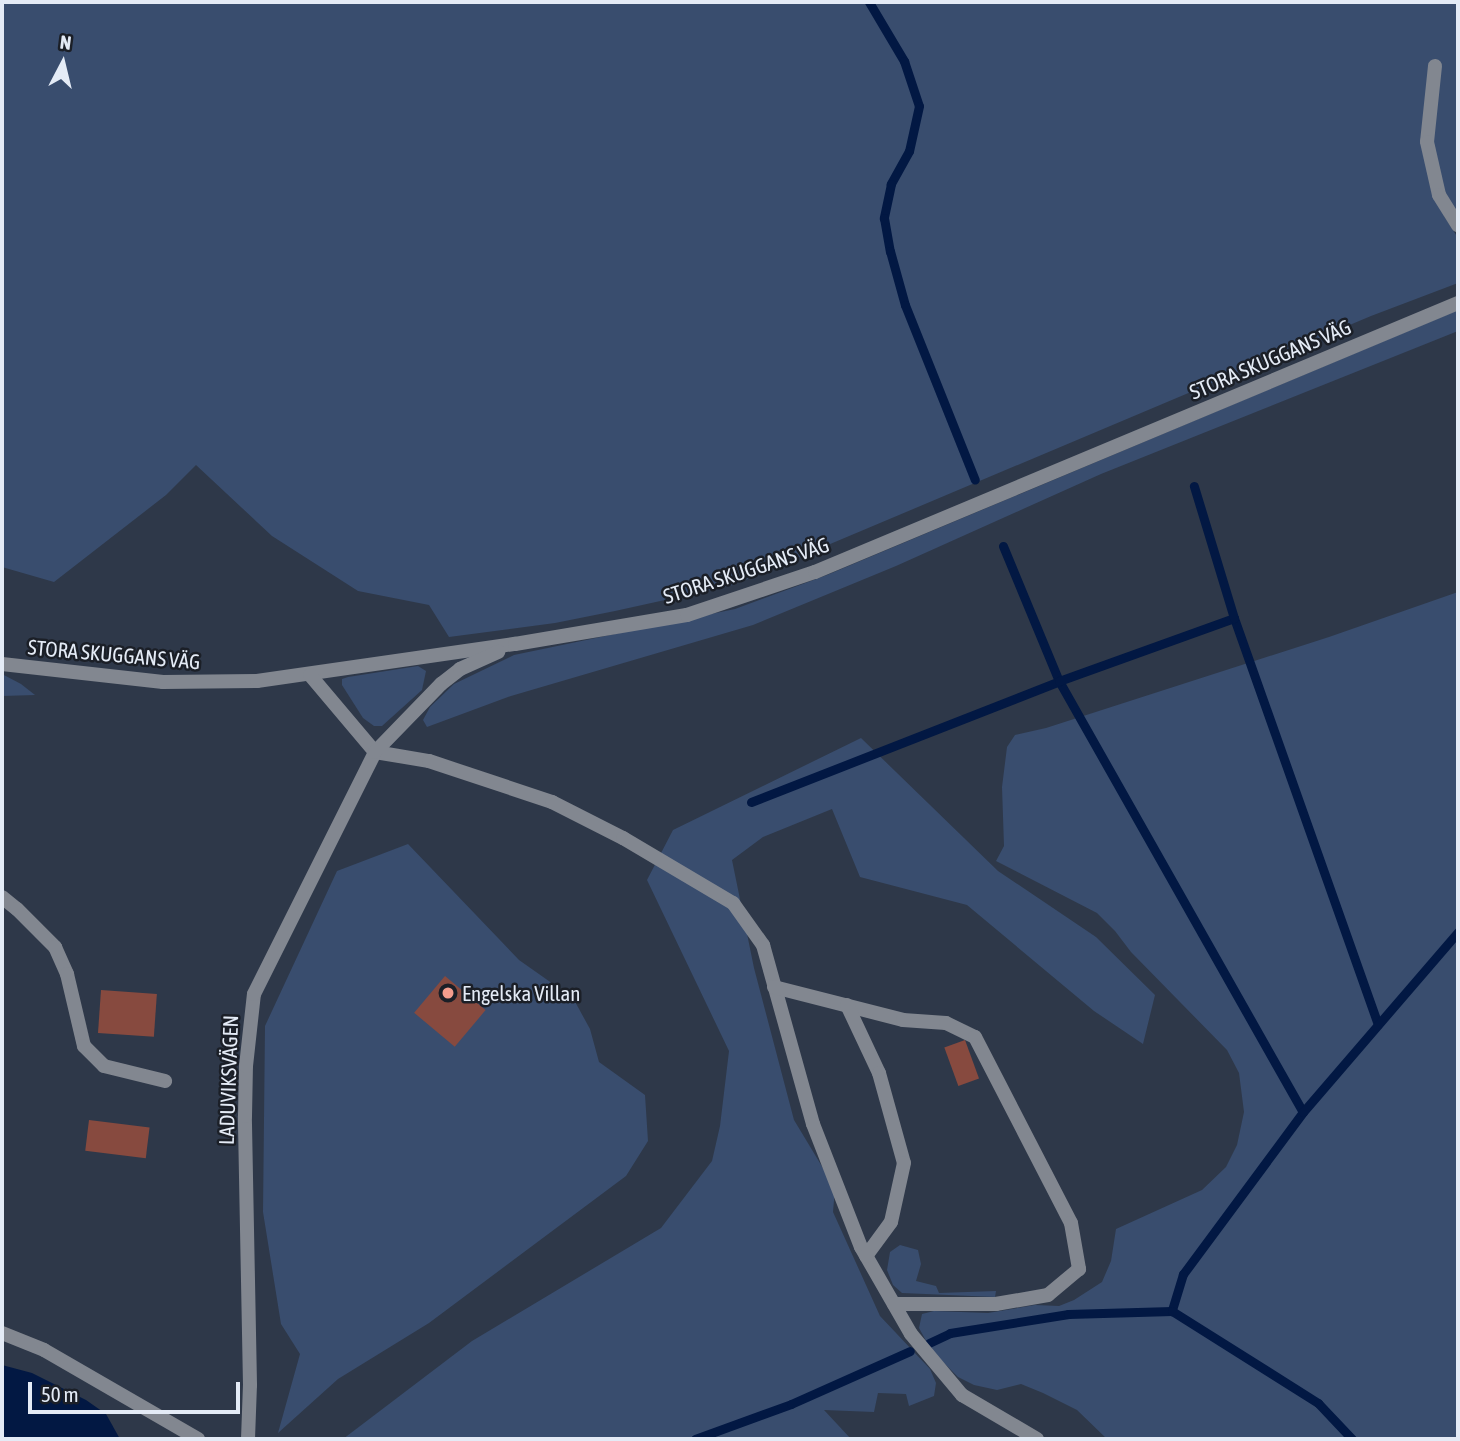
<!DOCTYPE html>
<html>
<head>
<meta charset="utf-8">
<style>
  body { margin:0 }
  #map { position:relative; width:1460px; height:1441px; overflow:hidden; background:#2e3849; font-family:"Asap Condensed",sans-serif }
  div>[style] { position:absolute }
  .green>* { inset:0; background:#394d6e }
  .water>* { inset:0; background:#021843 }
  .stream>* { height:9px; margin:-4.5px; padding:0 4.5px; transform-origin:4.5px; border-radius:4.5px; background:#021843 }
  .building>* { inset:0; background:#874a3f; transform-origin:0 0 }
  .service>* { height:14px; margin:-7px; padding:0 7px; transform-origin:7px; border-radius:7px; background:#828790 }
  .minor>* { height:14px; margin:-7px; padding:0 7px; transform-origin:7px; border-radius:7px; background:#828790 }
  .dots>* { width:19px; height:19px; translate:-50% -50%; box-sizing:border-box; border:4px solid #1b1f27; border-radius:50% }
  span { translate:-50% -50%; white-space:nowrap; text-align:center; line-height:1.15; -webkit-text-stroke:5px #1b1f27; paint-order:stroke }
  .street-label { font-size:21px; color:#e4ebf6 }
  .poi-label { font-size:21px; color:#e4ebf6 }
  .left { translate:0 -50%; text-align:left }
  .frame { position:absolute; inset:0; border:4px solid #e4ebf6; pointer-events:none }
  .north { position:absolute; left:28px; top:28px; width:70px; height:70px; -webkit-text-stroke:5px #1b1f27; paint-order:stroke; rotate:7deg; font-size:19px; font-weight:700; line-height:28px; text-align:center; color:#e4ebf6 }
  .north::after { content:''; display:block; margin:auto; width:24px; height:32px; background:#e4ebf6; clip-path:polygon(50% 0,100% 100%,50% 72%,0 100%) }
  .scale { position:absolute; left:28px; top:1382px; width:212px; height:32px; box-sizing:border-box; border:4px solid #e4ebf6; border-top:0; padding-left:9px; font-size:21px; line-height:24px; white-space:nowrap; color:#e4ebf6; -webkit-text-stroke:5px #1b1f27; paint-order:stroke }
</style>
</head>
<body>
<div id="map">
  <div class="green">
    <i style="clip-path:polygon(2px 2px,1458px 2px,1458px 216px,1444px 216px,1458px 238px,1458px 283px,1371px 316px,733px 585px,615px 611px,555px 623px,449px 637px,429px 605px,358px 591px,272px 536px,196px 465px,166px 495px,54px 582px,2px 567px)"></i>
    <i style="clip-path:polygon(1458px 310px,1458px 331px,1101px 474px,896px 566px,753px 625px,511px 696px,427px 727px,423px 720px,430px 707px,454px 684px,514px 655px,735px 609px,827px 575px)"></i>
    <i style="clip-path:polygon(1458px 592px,1458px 1439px,1107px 1439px,1077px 1410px,1043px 1393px,1021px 1384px,997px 1390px,974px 1385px,958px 1377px,931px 1350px,919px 1328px,922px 1314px,934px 1311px,988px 1313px,1035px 1305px,1059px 1306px,1074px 1300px,1102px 1282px,1111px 1261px,1116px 1229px,1202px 1190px,1226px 1167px,1237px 1145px,1244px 1112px,1239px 1073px,1227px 1050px,1131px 952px,1115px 931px,1097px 913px,996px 861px,1004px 846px,1002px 787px,1007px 747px,1015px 735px,1046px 728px,1329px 637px)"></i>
    <i style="clip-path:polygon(418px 666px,426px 671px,422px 690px,382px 726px,374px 726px,363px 718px,342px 685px,342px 679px,348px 677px)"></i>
    <i style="clip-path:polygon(2px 674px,21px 684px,35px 695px,2px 696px)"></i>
    <i style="clip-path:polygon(861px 738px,998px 871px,1096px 937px,1155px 995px,1143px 1044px,1094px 1011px,967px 905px,860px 877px,832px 809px,763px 837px,732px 860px,754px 968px,794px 1120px,835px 1188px,833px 1212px,880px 1316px,930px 1369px,936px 1383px,934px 1396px,909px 1406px,906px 1394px,878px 1393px,874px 1412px,824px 1410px,851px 1439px,343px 1439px,472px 1341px,661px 1228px,712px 1161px,720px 1126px,729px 1051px,647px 880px,673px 830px)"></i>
    <i style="clip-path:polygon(408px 844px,519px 960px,573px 998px,590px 1029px,599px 1062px,645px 1095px,648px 1141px,626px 1176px,429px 1323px,338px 1379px,278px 1433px,300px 1354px,281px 1324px,263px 1212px,265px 1026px,337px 871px)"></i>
    <i style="clip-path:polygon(900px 1245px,918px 1250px,921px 1264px,916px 1281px,936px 1286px,939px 1293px,996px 1291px,995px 1297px,902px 1293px,893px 1285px,887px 1270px,890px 1252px)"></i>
  </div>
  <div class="water">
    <i style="clip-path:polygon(2px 1365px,32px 1373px,86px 1400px,106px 1414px,120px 1439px,2px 1439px)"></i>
  </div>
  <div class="stream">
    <i style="left:869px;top:2px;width:69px;rotate:59.3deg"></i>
    <i style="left:904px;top:61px;width:47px;rotate:71.6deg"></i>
    <i style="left:919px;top:106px;width:46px;rotate:102.5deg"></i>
    <i style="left:909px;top:151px;width:38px;rotate:119deg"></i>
    <i style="left:891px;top:184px;width:35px;rotate:102deg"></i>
    <i style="left:884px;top:218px;width:34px;rotate:80deg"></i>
    <i style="left:890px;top:251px;width:56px;rotate:74.5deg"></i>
    <i style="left:905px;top:305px;width:188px;rotate:68.2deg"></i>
    <i style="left:1003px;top:546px;width:146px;rotate:67.5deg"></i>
    <i style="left:1059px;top:681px;width:495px;rotate:60.5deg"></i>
    <i style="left:1303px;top:1112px;width:202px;rotate:126.5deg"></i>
    <i style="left:1183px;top:1274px;width:39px;rotate:107deg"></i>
    <i style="left:1234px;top:618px;width:431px;rotate:70.5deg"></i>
    <i style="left:751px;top:802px;width:331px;rotate:-21.4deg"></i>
    <i style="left:1059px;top:681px;width:186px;rotate:-19.8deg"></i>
    <i style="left:1234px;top:618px;width:138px;rotate:-106.9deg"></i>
    <i style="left:1303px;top:1112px;width:238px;rotate:-49.3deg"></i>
    <i style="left:929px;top:1343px;width:23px;rotate:-25deg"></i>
    <i style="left:950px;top:1333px;width:120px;rotate:-9.1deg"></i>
    <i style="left:1068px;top:1314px;width:104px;rotate:-1.7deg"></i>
    <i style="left:1172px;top:1311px;width:173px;rotate:32.2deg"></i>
    <i style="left:1318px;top:1403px;width:50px;rotate:46.6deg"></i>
    <i style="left:695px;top:1439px;width:102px;rotate:-20deg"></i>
    <i style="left:791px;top:1404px;width:130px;rotate:-24deg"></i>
  </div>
  <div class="building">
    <i style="left:445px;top:976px;width:53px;height:48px;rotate:40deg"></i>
    <i style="left:101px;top:990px;width:56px;height:43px;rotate:4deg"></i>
    <i style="left:965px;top:1040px;width:41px;height:22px;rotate:70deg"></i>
    <i style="left:89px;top:1120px;width:61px;height:31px;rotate:7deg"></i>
  </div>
  <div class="service">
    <i style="left:1435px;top:66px;width:76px;rotate:96deg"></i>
    <i style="left:1427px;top:142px;width:54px;rotate:77.2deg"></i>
    <i style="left:1439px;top:195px;width:36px;rotate:58deg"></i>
    <i style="left:375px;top:752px;width:55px;rotate:9.5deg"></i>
    <i style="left:429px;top:761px;width:130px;rotate:18.4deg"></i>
    <i style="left:552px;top:802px;width:80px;rotate:26.9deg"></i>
    <i style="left:623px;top:838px;width:128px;rotate:30.6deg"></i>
    <i style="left:733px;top:903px;width:52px;rotate:54.5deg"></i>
    <i style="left:763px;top:945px;width:186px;rotate:74.4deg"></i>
    <i style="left:813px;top:1124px;width:132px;rotate:68.7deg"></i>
    <i style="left:861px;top:1247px;width:100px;rotate:60.1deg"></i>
    <i style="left:911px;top:1334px;width:80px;rotate:50.1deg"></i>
    <i style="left:962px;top:1395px;width:87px;rotate:30.4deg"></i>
    <i style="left:2px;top:897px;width:19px;rotate:39deg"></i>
    <i style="left:17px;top:909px;width:54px;rotate:45deg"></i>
    <i style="left:55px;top:947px;width:30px;rotate:66deg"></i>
    <i style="left:67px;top:974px;width:74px;rotate:76.7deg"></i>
    <i style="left:84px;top:1046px;width:28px;rotate:45deg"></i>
    <i style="left:104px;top:1066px;width:63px;rotate:13.8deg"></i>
    <i style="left:774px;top:987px;width:133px;rotate:14.3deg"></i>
    <i style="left:903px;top:1020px;width:43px;rotate:4deg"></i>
    <i style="left:946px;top:1023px;width:32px;rotate:26deg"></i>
    <i style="left:975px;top:1037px;width:209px;rotate:62.7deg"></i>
    <i style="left:1071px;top:1223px;width:47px;rotate:80.1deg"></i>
    <i style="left:1079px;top:1269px;width:40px;rotate:140deg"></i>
    <i style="left:1048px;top:1295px;width:53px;rotate:170.2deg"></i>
    <i style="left:996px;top:1304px;width:102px;rotate:180deg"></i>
    <i style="left:847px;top:1005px;width:75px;rotate:64.8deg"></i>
    <i style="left:879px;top:1073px;width:93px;rotate:74.5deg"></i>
    <i style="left:904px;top:1163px;width:60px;rotate:102.4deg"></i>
    <i style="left:891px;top:1222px;width:42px;rotate:126.3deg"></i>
  </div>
  <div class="minor">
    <i style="left:2px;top:664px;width:162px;rotate:6.4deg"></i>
    <i style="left:163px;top:682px;width:94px;rotate:-0.6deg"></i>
    <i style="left:257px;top:681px;width:261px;rotate:-8.2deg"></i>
    <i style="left:515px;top:644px;width:174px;rotate:-9.6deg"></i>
    <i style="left:687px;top:615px;width:135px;rotate:-18.6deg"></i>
    <i style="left:815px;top:572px;width:697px;rotate:-22.7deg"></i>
    <i style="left:310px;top:675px;width:101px;rotate:49.8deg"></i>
    <i style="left:2px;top:1333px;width:45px;rotate:22deg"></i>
    <i style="left:44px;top:1350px;width:178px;rotate:30deg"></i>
    <i style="left:248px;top:1439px;width:54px;rotate:-87.9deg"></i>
    <i style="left:250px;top:1385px;width:269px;rotate:-91.1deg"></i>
    <i style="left:245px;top:1116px;width:50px;rotate:-88.9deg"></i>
    <i style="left:246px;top:1066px;width:72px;rotate:-83.7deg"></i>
    <i style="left:254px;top:994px;width:271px;rotate:-63.4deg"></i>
    <i style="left:375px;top:752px;width:95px;rotate:-45.9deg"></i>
    <i style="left:441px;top:684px;width:24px;rotate:-38deg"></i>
    <i style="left:460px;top:669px;width:42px;rotate:-24.1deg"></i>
  </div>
  <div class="dots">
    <i style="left:448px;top:993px;background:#f49d8d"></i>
  </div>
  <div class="street-label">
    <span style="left:1270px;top:359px;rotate:-23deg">STORA SKUGGANS VÄG</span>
    <span style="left:746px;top:570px;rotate:-18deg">STORA SKUGGANS VÄG</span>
    <span style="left:114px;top:654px;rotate:5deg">STORA SKUGGANS VÄG</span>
    <span style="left:228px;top:1080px;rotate:-88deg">LADUVIKSVÄGEN</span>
  </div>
  <div class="poi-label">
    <span class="left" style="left:462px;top:993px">Engelska Villan</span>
  </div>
  <div class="frame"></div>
  <div class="north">N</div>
  <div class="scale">50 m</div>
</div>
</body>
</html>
